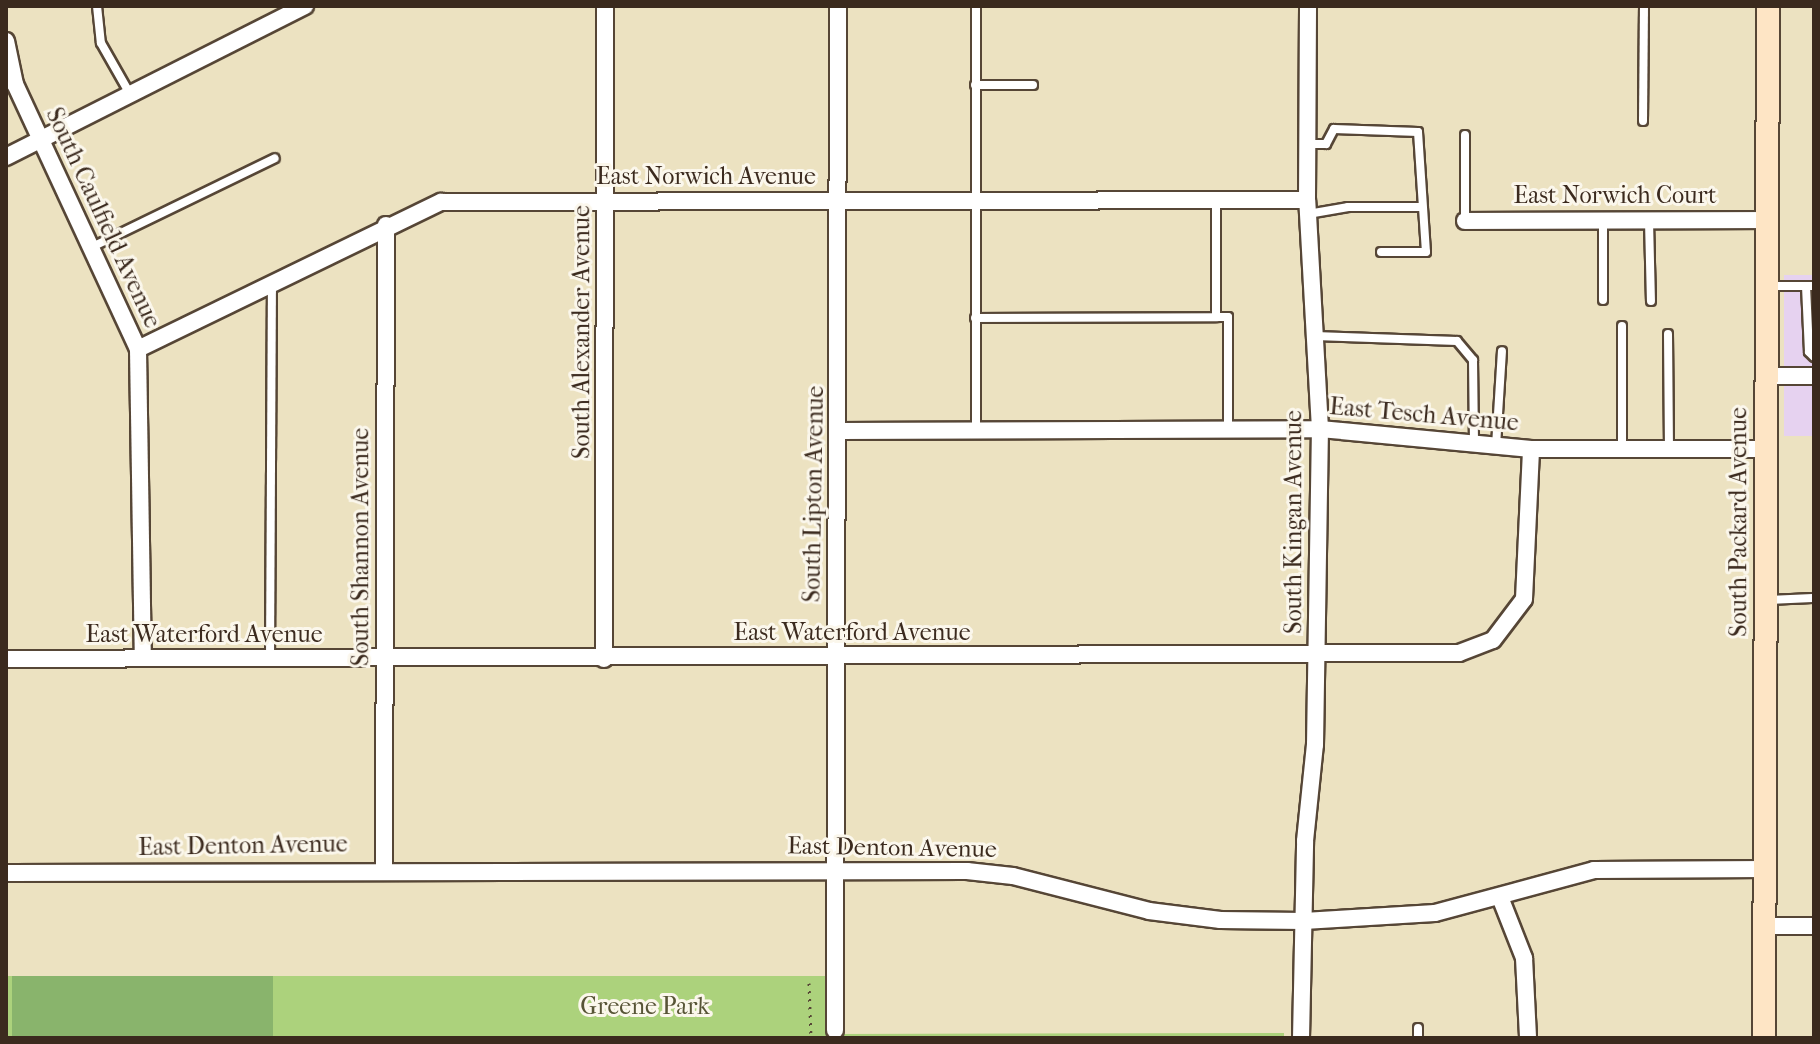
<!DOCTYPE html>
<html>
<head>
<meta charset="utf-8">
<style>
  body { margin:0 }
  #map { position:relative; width:1820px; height:1044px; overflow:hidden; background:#ece2c1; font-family:"IM FELL French Canon",serif }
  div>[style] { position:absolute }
  .built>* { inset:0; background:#e6d2f0; transform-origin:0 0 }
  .green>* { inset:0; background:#acd27c }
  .forest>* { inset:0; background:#89b46c; transform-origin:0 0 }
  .path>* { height:3px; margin-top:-1.5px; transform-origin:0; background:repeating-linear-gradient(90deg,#564636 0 2px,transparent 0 8px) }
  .roads { filter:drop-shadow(2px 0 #564636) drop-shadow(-2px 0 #564636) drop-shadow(0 2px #564636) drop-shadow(0 -2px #564636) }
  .lane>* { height:8px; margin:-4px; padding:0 4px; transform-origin:4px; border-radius:4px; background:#fff }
  .street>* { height:16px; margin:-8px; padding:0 8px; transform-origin:8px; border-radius:8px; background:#fff }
  .secondary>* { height:22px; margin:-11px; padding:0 11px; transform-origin:11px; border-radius:11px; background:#fee5c5 }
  span { translate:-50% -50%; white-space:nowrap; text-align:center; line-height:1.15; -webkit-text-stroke:6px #fbf7ec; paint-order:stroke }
  .street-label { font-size:24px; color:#3b2a1e }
  .park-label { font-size:24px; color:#575436 }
  .frame { position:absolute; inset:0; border:8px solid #3b2a1e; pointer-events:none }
</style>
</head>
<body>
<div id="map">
  <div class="built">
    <i style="left:1784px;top:275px;width:30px;height:161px"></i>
  </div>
  <div class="green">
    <i style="clip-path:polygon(6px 976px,837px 976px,837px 1034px,1284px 1033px,1284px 1038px,6px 1038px)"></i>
  </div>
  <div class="forest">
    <i style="left:12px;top:976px;width:261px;height:62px"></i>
  </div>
  <div class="path">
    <i style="left:809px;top:983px;width:55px;rotate:87.9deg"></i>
  </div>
  <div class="roads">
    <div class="lane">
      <i style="left:97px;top:6px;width:37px;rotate:84deg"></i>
      <i style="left:101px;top:43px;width:59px;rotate:60.4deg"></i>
      <i style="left:976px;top:6px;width:425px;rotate:90deg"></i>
      <i style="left:975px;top:85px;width:58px"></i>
      <i style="left:1643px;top:121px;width:115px;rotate:-89.5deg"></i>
      <i style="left:1465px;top:135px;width:86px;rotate:90deg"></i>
      <i style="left:1308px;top:144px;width:18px"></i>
      <i style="left:1326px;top:144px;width:17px;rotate:-62deg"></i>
      <i style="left:1334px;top:129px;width:84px;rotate:2deg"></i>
      <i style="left:1418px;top:132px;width:120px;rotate:86.2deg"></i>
      <i style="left:1426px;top:252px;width:45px;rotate:180deg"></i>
      <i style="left:1308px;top:214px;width:41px;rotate:-9.9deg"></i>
      <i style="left:1348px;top:207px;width:74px"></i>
      <i style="left:1603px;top:221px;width:79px;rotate:90deg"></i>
      <i style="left:1649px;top:221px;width:80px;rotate:88.6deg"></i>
      <i style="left:92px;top:247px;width:203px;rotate:-25.9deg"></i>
      <i style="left:1767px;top:286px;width:47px"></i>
      <i style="left:1806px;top:286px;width:66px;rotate:87.4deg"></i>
      <i style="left:1809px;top:352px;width:7px;rotate:45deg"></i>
      <i style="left:1216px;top:317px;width:12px"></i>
      <i style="left:1228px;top:317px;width:112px;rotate:90deg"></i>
      <i style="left:975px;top:318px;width:241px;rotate:-0.2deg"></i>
      <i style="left:1216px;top:317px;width:117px;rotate:-90deg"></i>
      <i style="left:1622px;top:326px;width:122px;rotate:90deg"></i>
      <i style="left:1668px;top:334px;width:114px;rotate:89.5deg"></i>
      <i style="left:1315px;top:336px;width:142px;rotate:2deg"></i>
      <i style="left:1457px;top:341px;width:25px;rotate:50deg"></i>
      <i style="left:1473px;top:360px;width:84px;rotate:89.3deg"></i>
      <i style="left:1496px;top:446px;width:95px;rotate:-86.4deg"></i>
      <i style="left:1767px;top:600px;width:47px;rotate:-2.4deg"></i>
      <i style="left:270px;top:658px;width:375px;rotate:-89.7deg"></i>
      <i style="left:1418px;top:1038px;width:10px;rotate:-90deg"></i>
    </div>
    <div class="street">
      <i style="left:6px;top:41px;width:44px;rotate:78.2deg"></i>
      <i style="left:15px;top:84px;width:292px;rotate:65.1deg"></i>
      <i style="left:138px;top:349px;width:309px;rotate:89.1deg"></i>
      <i style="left:6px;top:157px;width:335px;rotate:-26.8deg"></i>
      <i style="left:1465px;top:221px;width:301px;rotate:-0.2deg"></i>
      <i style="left:138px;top:349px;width:337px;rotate:-25.9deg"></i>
      <i style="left:441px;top:202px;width:866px;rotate:-0.13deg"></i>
      <i style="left:1766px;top:376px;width:48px"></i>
      <i style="left:839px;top:431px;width:481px;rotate:-0.2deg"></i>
      <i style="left:1320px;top:429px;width:212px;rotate:5.4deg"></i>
      <i style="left:1531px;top:449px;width:234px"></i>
      <i style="left:6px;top:659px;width:1453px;rotate:-0.24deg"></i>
      <i style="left:1459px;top:653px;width:36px;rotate:-21deg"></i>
      <i style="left:1493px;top:640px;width:51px;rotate:-52.9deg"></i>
      <i style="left:1524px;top:599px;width:150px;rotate:-87.3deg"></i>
      <i style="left:604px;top:659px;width:653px;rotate:-89.91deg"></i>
      <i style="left:384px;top:868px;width:643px;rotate:-89.82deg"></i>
      <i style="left:6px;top:873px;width:961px;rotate:-0.12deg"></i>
      <i style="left:967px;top:871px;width:46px;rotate:6.2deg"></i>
      <i style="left:1013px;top:876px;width:140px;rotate:14.4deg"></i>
      <i style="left:1149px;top:911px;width:72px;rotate:7.2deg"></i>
      <i style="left:1220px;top:920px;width:84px;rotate:0.7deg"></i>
      <i style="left:1304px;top:921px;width:131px;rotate:-3.5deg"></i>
      <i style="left:1435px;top:913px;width:165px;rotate:-15.1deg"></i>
      <i style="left:1594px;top:870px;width:171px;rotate:-0.3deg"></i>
      <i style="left:1500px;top:897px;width:66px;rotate:68.5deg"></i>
      <i style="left:1524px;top:958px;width:80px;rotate:87.1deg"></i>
      <i style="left:1765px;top:926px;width:49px"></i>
      <i style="left:835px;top:1030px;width:1024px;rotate:-89.83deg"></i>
      <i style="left:1301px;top:1038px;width:197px;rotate:-88.8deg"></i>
      <i style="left:1305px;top:841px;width:97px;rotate:-84.1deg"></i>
      <i style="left:1315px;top:745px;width:316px;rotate:-89.1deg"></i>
      <i style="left:1320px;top:429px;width:229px;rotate:-93.2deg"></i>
      <i style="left:1307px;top:200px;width:194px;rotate:-89.7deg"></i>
    </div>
    <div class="secondary">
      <i style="left:1764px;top:1038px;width:1032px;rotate:-89.78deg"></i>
    </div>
  </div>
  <div class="street-label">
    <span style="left:706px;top:177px">East Norwich Avenue</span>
    <span style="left:1615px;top:196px">East Norwich Court</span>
    <span style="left:103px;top:218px;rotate:65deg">South Caulfield Avenue</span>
    <span style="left:582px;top:332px;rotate:-90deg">South Alexander Avenue</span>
    <span style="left:1424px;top:415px;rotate:5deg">East Tesch Avenue</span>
    <span style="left:814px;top:494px;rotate:-89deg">South Lipton Avenue</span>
    <span style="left:1294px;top:522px;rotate:-90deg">South Kingan Avenue</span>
    <span style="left:1739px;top:522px;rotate:-90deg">South Packard Avenue</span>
    <span style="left:361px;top:547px;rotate:-90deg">South Shannon Avenue</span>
    <span style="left:852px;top:633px">East Waterford Avenue</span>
    <span style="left:204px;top:635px">East Waterford Avenue</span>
    <span style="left:243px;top:846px;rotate:-1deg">East Denton Avenue</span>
    <span style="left:892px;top:848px;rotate:1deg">East Denton Avenue</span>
  </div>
  <div class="park-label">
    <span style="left:645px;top:1007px">Greene Park</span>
  </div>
  <div class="frame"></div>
</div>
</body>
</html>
